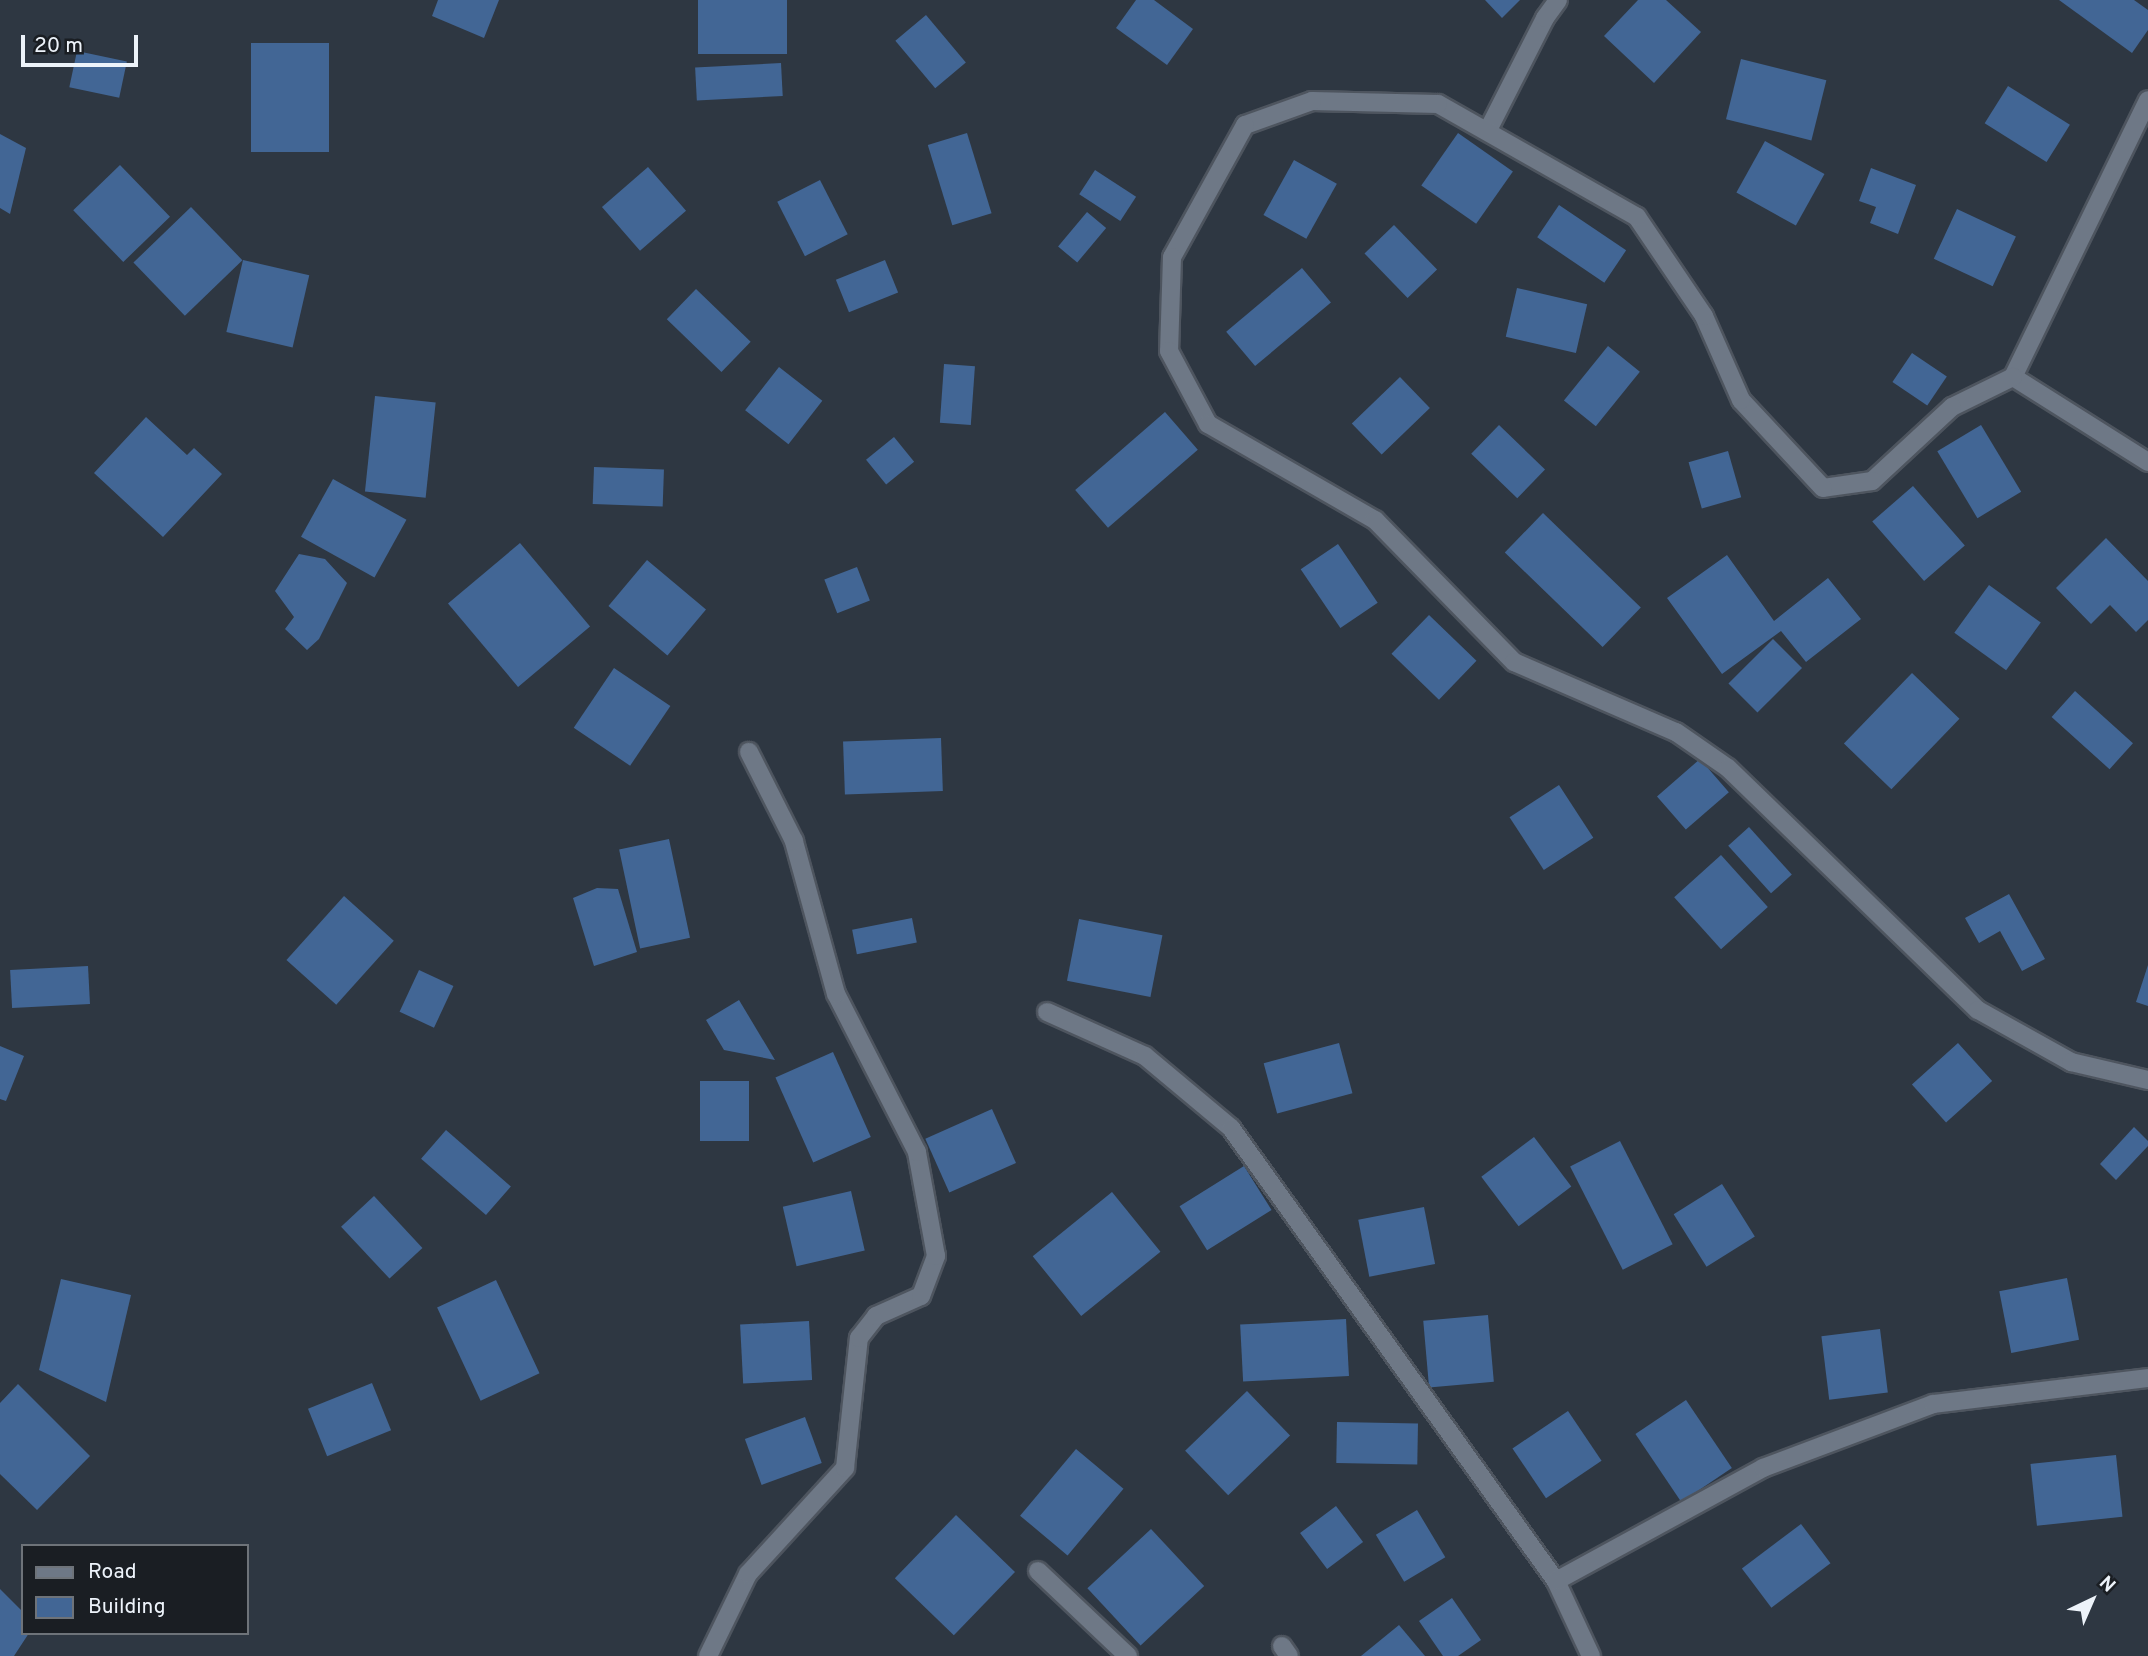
<!DOCTYPE html>
<html>
<head>
<meta charset="utf-8">
<style>
  body { margin:0 }
  #map { position:relative; width:2148px; height:1656px; overflow:hidden; background:#2e3742; font-family:Overpass,sans-serif }
  div>[style] { position:absolute }
  .building>* { inset:0; background:#426695; transform-origin:0 0 }
  .roads { filter:drop-shadow(2px 0 #4e555f) drop-shadow(-2px 0 #4e555f) drop-shadow(0 2px #4e555f) drop-shadow(0 -2px #4e555f) }
  .minor>* { height:18px; margin:-9px; padding:0 9px; transform-origin:9px; border-radius:9px; background:#6e7886 }
  span { translate:-50% -50%; white-space:nowrap; text-align:center; line-height:1.15; -webkit-text-stroke:7px #1a1e23; paint-order:stroke }
  .legend { position:absolute; left:21px; top:1544px; width:228px; height:91px; box-sizing:border-box; background:#1a1e23; border:2px solid #6e7379; margin:0; padding:9px 12px; list-style:none; font-size:21px; color:#edf3fa }
  .legend li { display:flex; align-items:center; gap:14px; height:35px }
  .legend b { width:35px; border:2px solid #6e7379 }
  .north { position:absolute; left:2057px; top:1565px; width:70px; height:70px; -webkit-text-stroke:5px #1a1e23; paint-order:stroke; rotate:44deg; font-size:19px; font-weight:700; line-height:28px; text-align:center; color:#edf3fa }
  .north::after { content:''; display:block; margin:auto; width:24px; height:32px; background:#edf3fa; clip-path:polygon(50% 0,100% 100%,50% 72%,0 100%) }
  .scale { position:absolute; left:21px; top:35px; width:117px; height:32px; box-sizing:border-box; border:4px solid #edf3fa; border-top:0; padding-left:9px; font-size:21px; line-height:24px; white-space:nowrap; color:#edf3fa; -webkit-text-stroke:5px #1a1e23; paint-order:stroke }
</style>
</head>
<body>
<div id="map">
  <div class="building">
    <i style="clip-path:polygon(438px 0,499px 0,484px 38px,432px 16px)"></i>
    <i style="left:698px;top:0;width:89px;height:54px"></i>
    <i style="clip-path:polygon(1136px 0,1154px 0,1193px 29px,1167px 65px,1116px 28px)"></i>
    <i style="clip-path:polygon(1485px 0,1520px 0,1502px 18px)"></i>
    <i style="clip-path:polygon(1638px 0,1666px 0,1701px 32px,1654px 83px,1604px 36px)"></i>
    <i style="clip-path:polygon(2059px 0,2134px 0,2148px 10px,2148px 30px,2132px 53px)"></i>
    <i style="left:926px;top:15px;width:62px;height:40px;rotate:50deg"></i>
    <i style="left:251px;top:43px;width:78px;height:109px"></i>
    <i style="left:77px;top:51px;width:51px;height:37px;rotate:12deg"></i>
    <i style="left:1741px;top:59px;width:88px;height:62px;rotate:14deg"></i>
    <i style="left:781px;top:63px;width:33px;height:86px;rotate:87deg"></i>
    <i style="left:2008px;top:86px;width:73px;height:44px;rotate:32deg"></i>
    <i style="left:967px;top:133px;width:84px;height:41px;rotate:73deg"></i>
    <i style="left:1458px;top:133px;width:67px;height:64px;rotate:35deg"></i>
    <i style="clip-path:polygon(0 134px,26px 148px,10px 214px,0 208px)"></i>
    <i style="left:1765px;top:141px;width:68px;height:59px;rotate:29deg"></i>
    <i style="left:1294px;top:160px;width:49px;height:63px;rotate:29deg"></i>
    <i style="left:120px;top:165px;width:72px;height:65px;rotate:46deg"></i>
    <i style="left:648px;top:167px;width:58px;height:61px;rotate:49deg"></i>
    <i style="clip-path:polygon(1871px 168px,1916px 185px,1898px 234px,1870px 223px,1876px 207px,1859px 201px)"></i>
    <i style="left:1095px;top:170px;width:49px;height:29px;rotate:33deg"></i>
    <i style="left:820px;top:180px;width:61px;height:48px;rotate:63deg"></i>
    <i style="left:1559px;top:205px;width:81px;height:39px;rotate:34deg"></i>
    <i style="left:191px;top:207px;width:74px;height:80px;rotate:46deg"></i>
    <i style="left:1957px;top:209px;width:65px;height:55px;rotate:25deg"></i>
    <i style="left:1087px;top:212px;width:25px;height:45px;rotate:40deg"></i>
    <i style="left:1394px;top:225px;width:62px;height:41px;rotate:46deg"></i>
    <i style="left:243px;top:260px;width:68px;height:74px;rotate:13deg"></i>
    <i style="left:885px;top:260px;width:35px;height:53px;rotate:68deg"></i>
    <i style="left:1302px;top:268px;width:45px;height:99px;rotate:50deg"></i>
    <i style="left:1517px;top:288px;width:72px;height:50px;rotate:13deg"></i>
    <i style="left:696px;top:289px;width:76px;height:42px;rotate:44deg"></i>
    <i style="left:1608px;top:346px;width:41px;height:70px;rotate:39deg"></i>
    <i style="left:1912px;top:353px;width:42px;height:35px;rotate:34deg"></i>
    <i style="left:944px;top:364px;width:31px;height:59px;rotate:4deg"></i>
    <i style="left:779px;top:367px;width:55px;height:55px;rotate:38deg"></i>
    <i style="left:1400px;top:377px;width:43px;height:67px;rotate:46deg"></i>
    <i style="left:375px;top:396px;width:61px;height:96px;rotate:6deg"></i>
    <i style="left:1165px;top:412px;width:50px;height:119px;rotate:49deg"></i>
    <i style="clip-path:polygon(146px 417px,187px 455px,194px 448px,222px 474px,163px 537px,94px 473px)"></i>
    <i style="left:1499px;top:425px;width:64px;height:40px;rotate:44deg"></i>
    <i style="left:1981px;top:425px;width:78px;height:51px;rotate:59deg"></i>
    <i style="left:894px;top:437px;width:32px;height:36px;rotate:51deg"></i>
    <i style="left:1728px;top:451px;width:48px;height:41px;rotate:74deg"></i>
    <i style="left:594px;top:467px;width:70px;height:37px;rotate:2deg"></i>
    <i style="left:333px;top:479px;width:84px;height:66px;rotate:29deg"></i>
    <i style="left:1913px;top:486px;width:79px;height:54px;rotate:49deg"></i>
    <i style="left:1543px;top:513px;width:136px;height:55px;rotate:44deg"></i>
    <i style="clip-path:polygon(2106px 538px,2148px 581px,2148px 620px,2136px 632px,2110px 605px,2091px 624px,2056px 588px)"></i>
    <i style="left:520px;top:543px;width:109px;height:94px;rotate:50deg"></i>
    <i style="left:1338px;top:544px;width:71px;height:45px;rotate:56deg"></i>
    <i style="clip-path:polygon(299px 554px,325px 559px,347px 583px,319px 639px,307px 650px,285px 629px,294px 617px,275px 591px)"></i>
    <i style="clip-path:polygon(1727px 555px,1774px 621px,1828px 578px,1861px 619px,1806px 662px,1781px 631px,1722px 674px,1667px 598px)"></i>
    <i style="left:647px;top:560px;width:77px;height:60px;rotate:40deg"></i>
    <i style="left:857px;top:567px;width:36px;height:35px;rotate:69deg"></i>
    <i style="left:1989px;top:585px;width:64px;height:59px;rotate:36deg"></i>
    <i style="left:1429px;top:615px;width:66px;height:54px;rotate:44deg"></i>
    <i style="left:1773px;top:639px;width:41px;height:63px;rotate:45deg"></i>
    <i style="left:614px;top:668px;width:68px;height:72px;rotate:34deg"></i>
    <i style="left:1912px;top:673px;width:66px;height:98px;rotate:44deg"></i>
    <i style="left:2075px;top:691px;width:78px;height:35px;rotate:42deg"></i>
    <i style="left:941px;top:738px;width:53px;height:98px;rotate:88deg"></i>
    <i style="left:1700px;top:759px;width:44px;height:57px;rotate:49deg"></i>
    <i style="left:1559px;top:785px;width:63px;height:59px;rotate:57deg"></i>
    <i style="left:1749px;top:827px;width:64px;height:28px;rotate:48deg"></i>
    <i style="left:669px;top:839px;width:101px;height:51px;rotate:78deg"></i>
    <i style="left:1721px;top:855px;width:70px;height:63px;rotate:48deg"></i>
    <i style="clip-path:polygon(597px 888px,618px 889px,637px 952px,594px 966px,573px 898px)"></i>
    <i style="clip-path:polygon(2009px 894px,2045px 959px,2022px 971px,2000px 931px,1979px 943px,1965px 918px)"></i>
    <i style="left:344px;top:896px;width:67px;height:86px;rotate:42deg"></i>
    <i style="left:912px;top:918px;width:25px;height:61px;rotate:79deg"></i>
    <i style="left:1079px;top:919px;width:85px;height:63px;rotate:11deg"></i>
    <i style="clip-path:polygon(2148px 965px,2148px 1006px,2136px 1002px)"></i>
    <i style="left:88px;top:966px;width:38px;height:78px;rotate:87deg"></i>
    <i style="left:419px;top:970px;width:38px;height:46px;rotate:25deg"></i>
    <i style="clip-path:polygon(739px 1000px,775px 1060px,724px 1050px,706px 1020px)"></i>
    <i style="left:1339px;top:1043px;width:52px;height:78px;rotate:75deg"></i>
    <i style="left:1958px;top:1043px;width:51px;height:62px;rotate:48deg"></i>
    <i style="clip-path:polygon(0 1046px,24px 1056px,6px 1101px,0 1099px)"></i>
    <i style="left:833px;top:1052px;width:93px;height:63px;rotate:66deg"></i>
    <i style="left:700px;top:1081px;width:49px;height:60px"></i>
    <i style="left:992px;top:1109px;width:59px;height:73px;rotate:66deg"></i>
    <i style="clip-path:polygon(2134px 1127px,2148px 1141px,2148px 1146px,2116px 1180px,2100px 1164px)"></i>
    <i style="left:446px;top:1130px;width:86px;height:38px;rotate:41deg"></i>
    <i style="left:1534px;top:1137px;width:62px;height:66px;rotate:53deg"></i>
    <i style="left:1620px;top:1141px;width:116px;height:56px;rotate:63deg"></i>
    <i style="left:1244px;top:1166px;width:52px;height:76px;rotate:58deg"></i>
    <i style="left:1722px;top:1184px;width:62px;height:57px;rotate:58deg"></i>
    <i style="left:851px;top:1191px;width:61px;height:70px;rotate:77deg"></i>
    <i style="left:1112px;top:1192px;width:77px;height:102px;rotate:51deg"></i>
    <i style="left:374px;top:1196px;width:71px;height:45px;rotate:47deg"></i>
    <i style="left:1424px;top:1207px;width:58px;height:67px;rotate:79deg"></i>
    <i style="left:2067px;top:1278px;width:63px;height:69px;rotate:79deg"></i>
    <i style="clip-path:polygon(61px 1279px,131px 1295px,106px 1402px,39px 1370px)"></i>
    <i style="left:496px;top:1280px;width:103px;height:65px;rotate:65deg"></i>
    <i style="left:1488px;top:1315px;width:67px;height:65px;rotate:85deg"></i>
    <i style="left:1346px;top:1319px;width:57px;height:106px;rotate:87deg"></i>
    <i style="left:809px;top:1321px;width:59px;height:69px;rotate:87deg"></i>
    <i style="left:1880px;top:1329px;width:64px;height:59px;rotate:83deg"></i>
    <i style="left:372px;top:1383px;width:51px;height:69px;rotate:68deg"></i>
    <i style="clip-path:polygon(18px 1384px,90px 1456px,37px 1510px,0 1474px,0 1403px)"></i>
    <i style="left:1247px;top:1391px;width:62px;height:86px;rotate:46deg"></i>
    <i style="left:1686px;top:1400px;width:82px;height:61px;rotate:56deg"></i>
    <i style="left:1568px;top:1411px;width:60px;height:67px;rotate:56deg"></i>
    <i style="left:805px;top:1417px;width:49px;height:64px;rotate:70deg"></i>
    <i style="left:1337px;top:1422px;width:81px;height:41px;rotate:1deg"></i>
    <i style="left:1076px;top:1449px;width:62px;height:87px;rotate:40deg"></i>
    <i style="left:2116px;top:1455px;width:62px;height:86px;rotate:84deg"></i>
    <i style="left:1336px;top:1506px;width:45px;height:45px;rotate:53deg"></i>
    <i style="left:1417px;top:1510px;width:55px;height:48px;rotate:59deg"></i>
    <i style="left:956px;top:1515px;width:82px;height:88px;rotate:44deg"></i>
    <i style="left:1801px;top:1524px;width:49px;height:74px;rotate:53deg"></i>
    <i style="left:1151px;top:1529px;width:78px;height:87px;rotate:47deg"></i>
    <i style="clip-path:polygon(0 1589px,23px 1612px,23px 1633px,29px 1633px,14px 1656px,0 1656px)"></i>
    <i style="clip-path:polygon(1452px 1598px,1481px 1640px,1458px 1656px,1443px 1656px,1419px 1621px)"></i>
    <i style="clip-path:polygon(1399px 1625px,1425px 1656px,1361px 1656px)"></i>
  </div>
  <div class="roads">
    <div class="minor">
      <i style="left:1488px;top:130px;width:126px;rotate:-63deg"></i>
      <i style="left:1545px;top:18px;width:22px;rotate:-54deg"></i>
      <i style="left:2013px;top:377px;width:308px;rotate:-64deg"></i>
      <i style="left:2148px;top:462px;width:160px;rotate:-147.8deg"></i>
      <i style="left:2013px;top:377px;width:68px;rotate:153.8deg"></i>
      <i style="left:1952px;top:407px;width:109px;rotate:137.2deg"></i>
      <i style="left:1872px;top:481px;width:49px;rotate:171.9deg"></i>
      <i style="left:1823px;top:488px;width:120px;rotate:-133deg"></i>
      <i style="left:1741px;top:400px;width:92px;rotate:-113.8deg"></i>
      <i style="left:1704px;top:316px;width:120px;rotate:-124.1deg"></i>
      <i style="left:1637px;top:217px;width:229px;rotate:-150.4deg"></i>
      <i style="left:1438px;top:104px;width:126px;rotate:-178.6deg"></i>
      <i style="left:1312px;top:101px;width:71px;rotate:160.3deg"></i>
      <i style="left:1245px;top:125px;width:151px;rotate:118.9deg"></i>
      <i style="left:1172px;top:257px;width:94px;rotate:91.8deg"></i>
      <i style="left:1169px;top:351px;width:83px;rotate:61.9deg"></i>
      <i style="left:1208px;top:424px;width:193px;rotate:29.9deg"></i>
      <i style="left:1375px;top:520px;width:199px;rotate:45.6deg"></i>
      <i style="left:1514px;top:662px;width:176px;rotate:23.4deg"></i>
      <i style="left:1676px;top:732px;width:63px;rotate:34.7deg"></i>
      <i style="left:1728px;top:768px;width:348px;rotate:44.1deg"></i>
      <i style="left:1978px;top:1010px;width:107px;rotate:29.2deg"></i>
      <i style="left:2071px;top:1062px;width:79px;rotate:13.2deg"></i>
      <i style="left:1047px;top:1012px;width:107px;rotate:24.2deg"></i>
      <i style="left:1145px;top:1056px;width:112px;rotate:39.9deg"></i>
      <i style="left:1231px;top:1128px;width:558px;rotate:54.34deg"></i>
      <i style="left:1556px;top:1581px;width:83px;rotate:65deg"></i>
      <i style="left:1038px;top:1571px;width:124px;rotate:43.4deg"></i>
      <i style="left:1556px;top:1581px;width:236px;rotate:-28.6deg"></i>
      <i style="left:1763px;top:1468px;width:182px;rotate:-20.6deg"></i>
      <i style="left:1933px;top:1404px;width:217px;rotate:-6.9deg"></i>
      <i style="left:1282px;top:1646px;width:12px;rotate:55deg"></i>
      <i style="left:708px;top:1656px;width:91px;rotate:-64deg"></i>
      <i style="left:748px;top:1574px;width:144px;rotate:-47.5deg"></i>
      <i style="left:845px;top:1468px;width:131px;rotate:-83.9deg"></i>
      <i style="left:859px;top:1338px;width:28px;rotate:-52deg"></i>
      <i style="left:876px;top:1316px;width:49px;rotate:-24deg"></i>
      <i style="left:921px;top:1296px;width:43px;rotate:-69.4deg"></i>
      <i style="left:936px;top:1256px;width:106px;rotate:-100.4deg"></i>
      <i style="left:917px;top:1152px;width:178px;rotate:-117.1deg"></i>
      <i style="left:836px;top:994px;width:159px;rotate:-105.4deg"></i>
      <i style="left:794px;top:841px;width:100px;rotate:-116.8deg"></i>
    </div>
  </div>
  <ul class="legend">
  <li><b style="height:9px;background:#6e7886"></b>Road</li>
  <li><b style="height:19px;background:#426695"></b>Building</li>
  </ul>
  <div class="north">N</div>
  <div class="scale">20 m</div>
</div>
</body>
</html>
